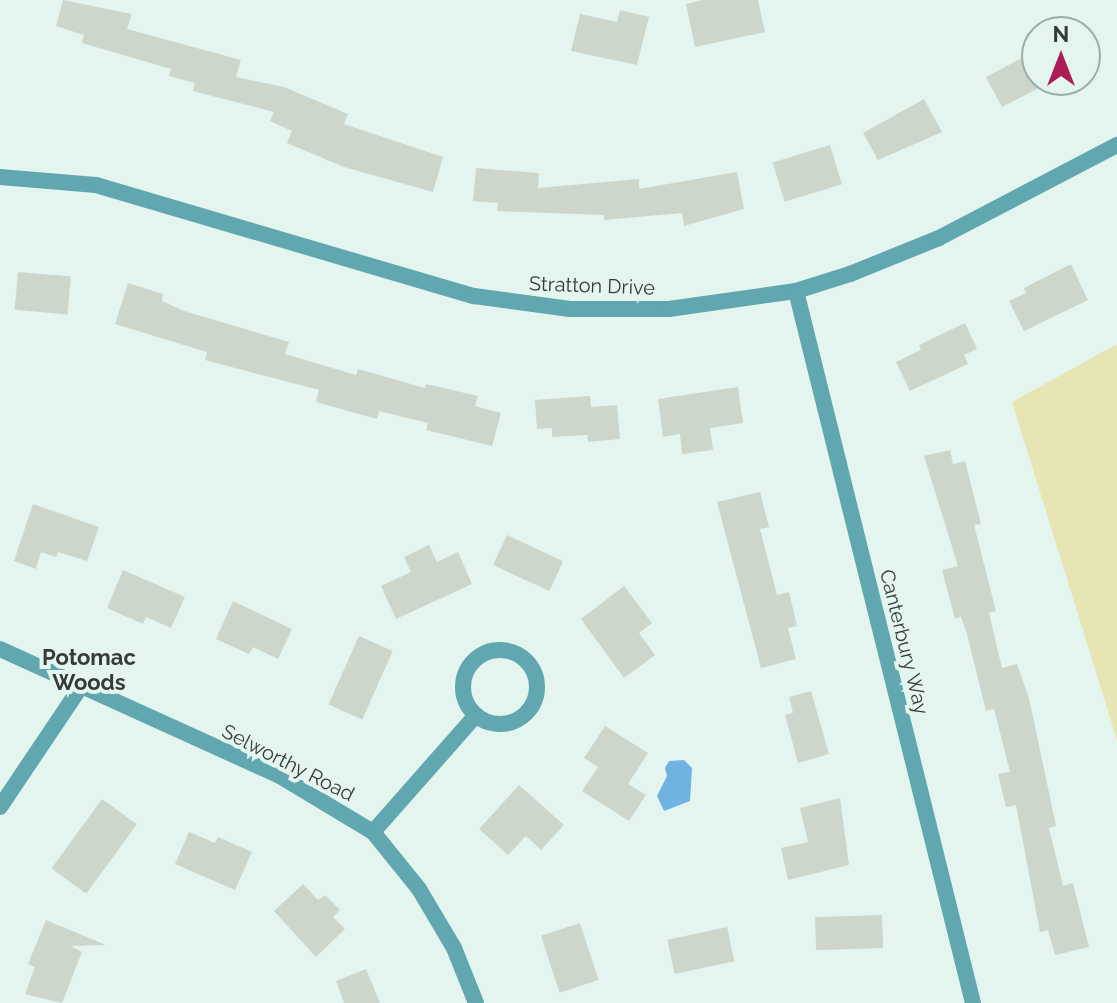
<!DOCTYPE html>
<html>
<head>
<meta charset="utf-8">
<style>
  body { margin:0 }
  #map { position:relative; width:1117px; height:1003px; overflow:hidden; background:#e4f5ef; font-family:Raleway,sans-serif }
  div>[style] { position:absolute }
  .green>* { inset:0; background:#e7e5b4 }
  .water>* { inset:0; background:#6fb3e3 }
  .building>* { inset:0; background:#cdd6ca; transform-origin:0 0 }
  .street>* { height:16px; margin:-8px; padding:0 8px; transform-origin:8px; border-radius:8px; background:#61a7b0 }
  .street>.ring { margin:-8px; padding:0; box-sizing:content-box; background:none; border:16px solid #61a7b0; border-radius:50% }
  span { translate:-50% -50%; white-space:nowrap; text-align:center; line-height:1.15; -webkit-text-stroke:8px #e4f5ef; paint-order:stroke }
  .street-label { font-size:20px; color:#343b38 }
  .neighbourhood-label { font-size:22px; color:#343b38; font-weight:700 }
  .north { position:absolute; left:1021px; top:16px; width:80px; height:80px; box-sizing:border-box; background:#e4f5ef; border:2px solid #9eaba6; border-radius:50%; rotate:0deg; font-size:22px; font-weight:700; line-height:32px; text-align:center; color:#343b38 }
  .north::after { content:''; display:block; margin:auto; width:28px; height:36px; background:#ac1c55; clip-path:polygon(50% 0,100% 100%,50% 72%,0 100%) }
</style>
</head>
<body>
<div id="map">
  <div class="green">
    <i style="clip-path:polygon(1117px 344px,1117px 740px,1012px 402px)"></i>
  </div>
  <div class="water">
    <i style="clip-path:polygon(684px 760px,692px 768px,690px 801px,664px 811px,657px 796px,667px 776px,665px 768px,669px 761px)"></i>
  </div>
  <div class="building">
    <i style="clip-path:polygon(63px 0,132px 14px,127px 29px,241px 60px,236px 77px,284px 87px,348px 114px,344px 124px,443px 157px,433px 192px,344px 167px,287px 143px,292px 131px,270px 121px,274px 112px,193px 91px,195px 83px,169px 76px,171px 69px,82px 43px,84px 35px,56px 26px)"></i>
    <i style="clip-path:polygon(702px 0,758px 0,765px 32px,695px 47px,686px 4px)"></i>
    <i style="clip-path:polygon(620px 10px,649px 17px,637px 65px,571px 51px,580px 14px,617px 22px)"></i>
    <i style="clip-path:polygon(1037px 50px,1037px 80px,1055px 80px,1002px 107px,986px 77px)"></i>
    <i style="clip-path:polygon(924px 99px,942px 132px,878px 160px,863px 133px)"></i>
    <i style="left:830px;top:145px;width:41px;height:60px;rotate:73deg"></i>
    <i style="clip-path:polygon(476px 168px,539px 173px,538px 188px,639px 179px,639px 189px,737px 172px,744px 209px,684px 226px,682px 213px,604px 220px,604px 215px,497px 211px,498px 203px,473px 201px)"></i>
    <i style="clip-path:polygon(1071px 264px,1088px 300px,1024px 331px,1009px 301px,1026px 293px,1024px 288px)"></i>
    <i style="left:18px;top:272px;width:53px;height:38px;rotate:5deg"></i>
    <i style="clip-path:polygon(128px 283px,163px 294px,162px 301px,184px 311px,289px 342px,285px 354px,356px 375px,358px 369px,425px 388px,426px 384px,478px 396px,475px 406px,501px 413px,492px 446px,426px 430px,428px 423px,379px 411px,377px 419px,316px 402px,319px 390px,205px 360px,207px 352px,115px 324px)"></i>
    <i style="clip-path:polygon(965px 323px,977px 349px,964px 355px,968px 364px,910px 391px,896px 362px,921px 350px,919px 345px)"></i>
    <i style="clip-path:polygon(738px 387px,743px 423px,710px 428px,713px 450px,682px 454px,680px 434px,663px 437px,658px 399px)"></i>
    <i style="clip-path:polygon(590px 396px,591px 407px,617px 405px,620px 439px,588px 442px,587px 435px,552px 437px,552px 428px,537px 429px,535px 400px)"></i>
    <i style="clip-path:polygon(950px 450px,953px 464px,965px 461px,981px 524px,974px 525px,996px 611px,989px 613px,1002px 668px,1017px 664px,1029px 698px,1056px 826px,1049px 828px,1063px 886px,1073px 883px,1089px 947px,1055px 955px,1048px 930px,1040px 932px,1016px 805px,1006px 807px,998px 774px,1010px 772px,994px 709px,986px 711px,967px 634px,961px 617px,955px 619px,942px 570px,958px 566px,924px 456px)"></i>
    <i style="clip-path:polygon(760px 492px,769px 527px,760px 529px,777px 595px,789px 592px,797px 626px,788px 628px,796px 659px,761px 668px,717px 502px)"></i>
    <i style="clip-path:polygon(33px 504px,99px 527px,87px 561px,58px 552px,56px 557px,41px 552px,36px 569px,14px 561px)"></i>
    <i style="left:507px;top:535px;width:62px;height:33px;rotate:25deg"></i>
    <i style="clip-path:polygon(429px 545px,437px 562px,458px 552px,472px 584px,396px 619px,381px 586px,411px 572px,404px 557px)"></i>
    <i style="clip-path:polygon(123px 570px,185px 597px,171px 628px,146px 617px,143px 624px,107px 608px)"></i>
    <i style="clip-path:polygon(624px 586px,652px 623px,639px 633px,655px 655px,624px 678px,581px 619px)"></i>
    <i style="clip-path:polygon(233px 601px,292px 629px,278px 659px,253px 647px,249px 654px,216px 639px)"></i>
    <i style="left:359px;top:636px;width:37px;height:75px;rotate:24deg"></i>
    <i style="clip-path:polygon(811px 691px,829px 754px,798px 763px,785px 715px,793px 713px,789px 697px)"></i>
    <i style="clip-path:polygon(605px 726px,648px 753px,628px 784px,646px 795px,629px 821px,582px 791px,598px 767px,584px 758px)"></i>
    <i style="clip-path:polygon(519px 785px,564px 825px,541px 850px,526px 836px,508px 855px,479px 829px)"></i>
    <i style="clip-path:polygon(840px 798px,849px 865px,788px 880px,781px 848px,808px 842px,800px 808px)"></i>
    <i style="left:102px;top:799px;width:43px;height:86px;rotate:36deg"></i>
    <i style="clip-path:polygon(189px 832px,215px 843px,218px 837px,252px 852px,235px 890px,175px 864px)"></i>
    <i style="clip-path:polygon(303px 884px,318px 900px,325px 895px,340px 910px,333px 917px,345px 929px,316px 957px,274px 911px)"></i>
    <i style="left:882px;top:915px;width:33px;height:67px;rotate:88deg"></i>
    <i style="clip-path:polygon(46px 920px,106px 945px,71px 946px,82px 952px,62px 1003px,25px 994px,35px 967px,28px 964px)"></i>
    <i style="left:580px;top:923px;width:60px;height:41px;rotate:72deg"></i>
    <i style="left:727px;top:927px;width:35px;height:61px;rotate:78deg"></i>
    <i style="clip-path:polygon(366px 969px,380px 1003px,344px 1003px,336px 981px)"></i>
  </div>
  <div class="street">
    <i style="left:0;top:177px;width:96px;rotate:4.8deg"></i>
    <i style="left:96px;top:185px;width:394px;rotate:16.4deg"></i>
    <i style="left:474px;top:296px;width:97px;rotate:7.7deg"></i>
    <i style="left:570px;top:309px;width:99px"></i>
    <i style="left:669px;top:309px;width:128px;rotate:-8.1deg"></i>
    <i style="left:796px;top:291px;width:57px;rotate:-17.5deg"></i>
    <i style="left:850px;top:274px;width:96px;rotate:-22deg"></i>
    <i style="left:939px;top:238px;width:201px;rotate:-27.6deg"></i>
    <i style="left:796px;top:291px;width:734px;rotate:76.04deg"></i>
    <i style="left:0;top:649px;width:305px;rotate:24.4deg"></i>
    <i style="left:278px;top:775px;width:111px;rotate:31deg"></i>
    <i style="left:373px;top:832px;width:73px;rotate:51.1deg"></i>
    <i style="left:419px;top:889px;width:69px;rotate:59.3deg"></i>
    <i style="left:454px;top:948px;width:59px;rotate:68.2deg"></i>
    <i class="ring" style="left:463px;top:650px;width:58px;height:58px"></i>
    <i style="left:0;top:807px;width:147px;rotate:-56.1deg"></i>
    <i style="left:373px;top:832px;width:156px;rotate:-48.6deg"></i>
  </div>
  <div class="street-label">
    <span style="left:592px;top:286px;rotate:2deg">Stratton Drive</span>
    <span style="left:904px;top:642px;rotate:76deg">Canterbury Way</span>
    <span style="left:288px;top:763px;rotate:27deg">Selworthy Road</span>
  </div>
  <div class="neighbourhood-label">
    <span style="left:89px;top:670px">Potomac<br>Woods</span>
  </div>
  <div class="north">N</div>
</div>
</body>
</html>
